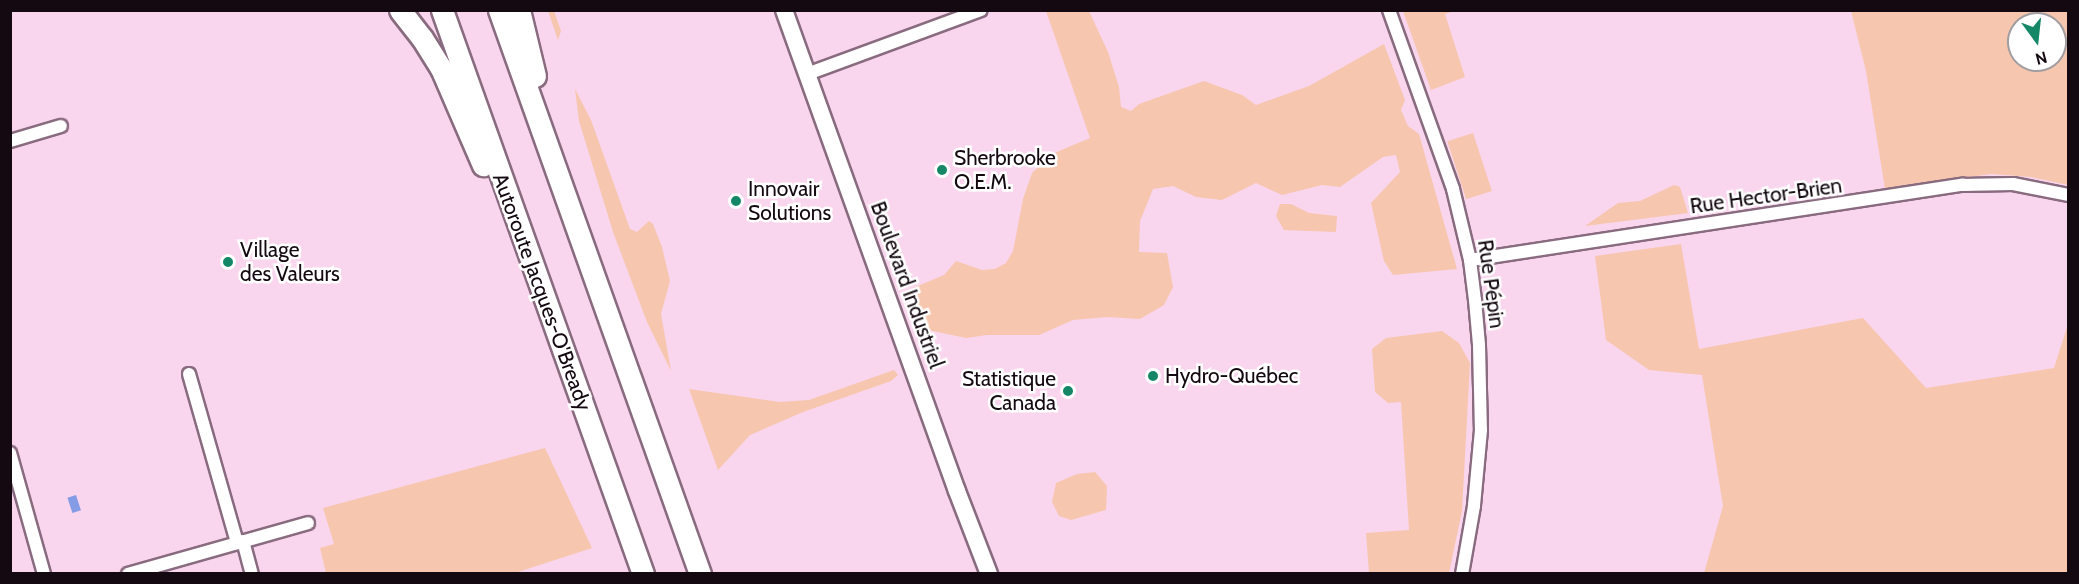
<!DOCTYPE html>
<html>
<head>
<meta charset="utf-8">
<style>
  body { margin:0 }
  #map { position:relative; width:2079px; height:584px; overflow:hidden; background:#f9d6ed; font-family:Cabin,sans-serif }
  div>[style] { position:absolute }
  .green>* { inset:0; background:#f7c6af; transform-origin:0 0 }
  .water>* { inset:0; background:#849be6; transform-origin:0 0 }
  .roads { filter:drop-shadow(2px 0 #896b7f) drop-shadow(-2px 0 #896b7f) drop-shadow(0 2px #896b7f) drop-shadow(0 -2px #896b7f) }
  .street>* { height:12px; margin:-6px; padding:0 6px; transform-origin:6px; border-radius:6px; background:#fff }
  .secondary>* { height:16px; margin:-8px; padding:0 8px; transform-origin:8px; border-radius:8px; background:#fff }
  .highway>* { height:21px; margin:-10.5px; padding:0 10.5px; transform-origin:10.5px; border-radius:10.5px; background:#fff }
  .dots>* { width:16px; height:16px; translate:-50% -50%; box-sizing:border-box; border:3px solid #fff; border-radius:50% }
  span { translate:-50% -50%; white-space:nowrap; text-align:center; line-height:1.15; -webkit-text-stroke:5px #fff; paint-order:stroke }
  .poi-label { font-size:21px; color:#140911 }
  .left { translate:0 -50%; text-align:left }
  .right { translate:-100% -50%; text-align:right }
  .street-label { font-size:21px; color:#140911 }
  .frame { position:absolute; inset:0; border:12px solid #140911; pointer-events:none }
  .north { position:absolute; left:2007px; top:12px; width:60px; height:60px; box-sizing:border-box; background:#fff; border:2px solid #a19da0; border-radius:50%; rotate:165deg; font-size:16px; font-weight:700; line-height:24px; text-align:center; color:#140911 }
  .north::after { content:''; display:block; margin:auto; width:21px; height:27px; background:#158767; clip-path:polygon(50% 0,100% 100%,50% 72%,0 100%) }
</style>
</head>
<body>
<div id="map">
  <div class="green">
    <i style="clip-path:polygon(548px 11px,554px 11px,561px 31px,558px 40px)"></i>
    <i style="clip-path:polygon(1046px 11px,1089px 11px,1108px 52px,1119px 87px,1121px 107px,1131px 111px,1139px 104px,1204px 81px,1242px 95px,1256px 105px,1309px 86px,1384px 44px,1405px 100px,1401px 110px,1408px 126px,1419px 134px,1457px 269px,1393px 275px,1384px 261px,1371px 203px,1400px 172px,1396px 155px,1383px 157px,1340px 187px,1322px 185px,1282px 195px,1256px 183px,1222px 200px,1196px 197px,1173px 186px,1153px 189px,1140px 221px,1139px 252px,1167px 253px,1173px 287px,1164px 305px,1140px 319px,1107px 317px,1073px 320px,1039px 335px,987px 335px,966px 338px,928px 330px,918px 323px,910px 302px,913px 288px,944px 275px,956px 261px,982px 270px,995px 269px,1006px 263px,1013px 251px,1023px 199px,1032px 173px,1052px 154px,1090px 138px)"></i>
    <i style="clip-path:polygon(1403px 11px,1455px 11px,1445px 14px,1465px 77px,1431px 90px)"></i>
    <i style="clip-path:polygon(evenodd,1851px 11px,2068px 11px,2068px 185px,2031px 177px,1991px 174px,1885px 189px,1866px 71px,1851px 11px,2019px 24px,2055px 24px,2055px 60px,2019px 60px,2019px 24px)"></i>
    <i style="clip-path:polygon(575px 89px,591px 120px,630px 229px,637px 232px,649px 221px,653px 224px,662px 247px,670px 281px,661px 314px,671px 371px,647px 322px,613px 232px,579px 121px)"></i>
    <i style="left:1473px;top:133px;width:61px;height:27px;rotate:72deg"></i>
    <i style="clip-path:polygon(1674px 185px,1680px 187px,1688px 213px,1585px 226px,1618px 203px,1640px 201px)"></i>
    <i style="clip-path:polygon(1280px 204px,1291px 204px,1309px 213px,1337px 216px,1336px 232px,1284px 230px,1276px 216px)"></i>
    <i style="clip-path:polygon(1681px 244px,1699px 349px,1863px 318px,1926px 388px,2054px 368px,2068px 324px,2068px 573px,1704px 573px,1723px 506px,1702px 375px,1649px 370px,1606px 340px,1595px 256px)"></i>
    <i style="clip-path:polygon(1442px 331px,1459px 343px,1470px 363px,1462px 511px,1449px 573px,1369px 573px,1366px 533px,1409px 530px,1401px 402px,1388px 403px,1375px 392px,1372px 349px,1386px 338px)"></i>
    <i style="clip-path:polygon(894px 370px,898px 375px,891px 381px,803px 412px,750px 435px,718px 470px,689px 389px,780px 402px,809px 400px)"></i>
    <i style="clip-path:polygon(545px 448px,592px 548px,515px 573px,326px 573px,320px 548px,334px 544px,323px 508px)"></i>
    <i style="clip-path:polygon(1095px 472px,1107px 486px,1106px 510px,1071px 520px,1059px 516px,1052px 502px,1056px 483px,1077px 474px)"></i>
  </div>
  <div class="water">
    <i style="left:76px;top:495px;width:16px;height:9px;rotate:72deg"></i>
  </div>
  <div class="roads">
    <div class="street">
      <i style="left:1389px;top:10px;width:190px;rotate:70.3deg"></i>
      <i style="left:1453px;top:189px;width:73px;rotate:76.5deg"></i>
      <i style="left:1470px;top:260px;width:40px;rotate:82.9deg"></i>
      <i style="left:1475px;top:300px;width:45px;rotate:84.9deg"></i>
      <i style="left:1479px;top:345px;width:85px;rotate:88.7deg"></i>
      <i style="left:1481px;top:430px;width:76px;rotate:95.3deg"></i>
      <i style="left:1474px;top:506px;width:69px;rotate:100deg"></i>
      <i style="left:807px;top:74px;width:185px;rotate:-20.2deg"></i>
      <i style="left:10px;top:141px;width:53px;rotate:-16.4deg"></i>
      <i style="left:1470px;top:260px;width:499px;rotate:-8.7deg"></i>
      <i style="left:1963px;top:185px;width:50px;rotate:-1.1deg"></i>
      <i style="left:2013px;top:184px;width:56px;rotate:11.3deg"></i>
      <i style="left:189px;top:374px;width:176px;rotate:74.1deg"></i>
      <i style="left:10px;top:453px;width:126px;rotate:74.3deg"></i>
      <i style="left:243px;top:541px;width:34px;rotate:75deg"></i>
      <i style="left:128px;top:574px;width:187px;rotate:-15.8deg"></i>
    </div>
    <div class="secondary">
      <i style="left:784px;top:10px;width:511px;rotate:70.22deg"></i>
      <i style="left:957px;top:491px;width:89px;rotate:68.9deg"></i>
    </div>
    <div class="highway">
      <i style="left:400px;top:10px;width:36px;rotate:52deg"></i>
      <i style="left:422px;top:38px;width:36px;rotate:58deg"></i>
      <i style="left:441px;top:68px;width:106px;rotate:66.6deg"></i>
      <i style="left:442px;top:10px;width:599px;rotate:70.38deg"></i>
      <i style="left:499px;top:10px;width:599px;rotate:70.38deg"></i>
      <i style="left:519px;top:10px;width:68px;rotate:76.4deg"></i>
    </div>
  </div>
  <div class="dots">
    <i style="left:942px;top:170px;background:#158767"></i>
    <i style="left:736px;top:201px;background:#158767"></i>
    <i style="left:228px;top:262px;background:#158767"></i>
    <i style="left:1153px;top:376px;background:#158767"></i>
    <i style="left:1068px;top:391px;background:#158767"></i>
  </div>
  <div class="poi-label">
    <span class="left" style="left:954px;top:170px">Sherbrooke<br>O.E.M.</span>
    <span class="left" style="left:748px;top:201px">Innovair<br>Solutions</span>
    <span class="left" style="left:240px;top:262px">Village<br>des Valeurs</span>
    <span class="left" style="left:1165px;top:376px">Hydro-Québec</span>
    <span class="right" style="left:1056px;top:391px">Statistique<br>Canada</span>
  </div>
  <div class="street-label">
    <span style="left:1766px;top:196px;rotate:-8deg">Rue Hector-Brien</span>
    <span style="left:1491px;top:284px;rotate:82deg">Rue Pépin</span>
    <span style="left:907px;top:285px;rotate:70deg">Boulevard Industriel</span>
    <span style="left:542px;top:292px;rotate:70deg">Autoroute Jacques-O'Bready</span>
  </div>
  <div class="frame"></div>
  <div class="north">N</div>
</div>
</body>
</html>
